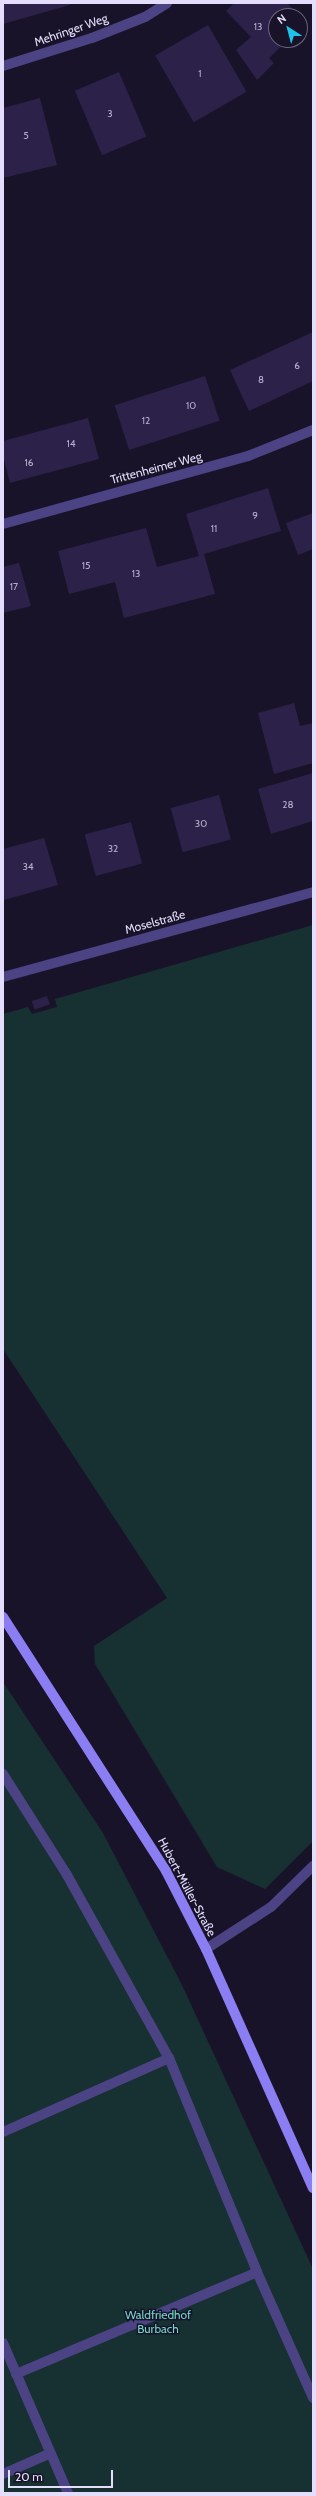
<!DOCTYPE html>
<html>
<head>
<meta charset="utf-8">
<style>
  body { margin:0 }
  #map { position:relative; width:316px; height:2496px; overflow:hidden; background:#191329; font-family:Cabin,sans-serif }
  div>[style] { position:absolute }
  .green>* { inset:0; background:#173032 }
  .building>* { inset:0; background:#2c2148; transform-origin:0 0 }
  .service>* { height:10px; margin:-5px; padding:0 5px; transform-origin:5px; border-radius:5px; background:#4b4383 }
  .minor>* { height:10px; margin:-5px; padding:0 5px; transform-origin:5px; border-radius:5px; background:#4b4383 }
  .secondary>* { height:10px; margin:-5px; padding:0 5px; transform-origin:5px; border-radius:5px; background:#8b7ef3 }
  span { translate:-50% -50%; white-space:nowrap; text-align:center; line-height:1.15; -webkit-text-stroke:3px #191329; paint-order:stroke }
  .number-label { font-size:10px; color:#b6afcf }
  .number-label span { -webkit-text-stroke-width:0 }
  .street-label { font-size:12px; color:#e4defc }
  .park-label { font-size:12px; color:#6fd7c6 }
  .frame { position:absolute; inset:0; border:4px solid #e4defc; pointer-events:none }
  .north { position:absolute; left:268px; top:8px; width:40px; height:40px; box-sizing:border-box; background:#191329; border:1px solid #6a647d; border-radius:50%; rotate:324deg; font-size:11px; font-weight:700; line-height:16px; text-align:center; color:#e4defc }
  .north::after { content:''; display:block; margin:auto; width:14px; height:18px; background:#1cc3ea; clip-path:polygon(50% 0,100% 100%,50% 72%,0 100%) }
  .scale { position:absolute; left:8px; top:2470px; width:105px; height:18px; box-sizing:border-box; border:2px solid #e4defc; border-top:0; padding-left:5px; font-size:12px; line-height:14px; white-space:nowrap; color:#e4defc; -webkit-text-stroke:3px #191329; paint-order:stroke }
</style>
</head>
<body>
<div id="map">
  <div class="green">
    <i style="clip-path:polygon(313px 925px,313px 1841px,265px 1889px,217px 1867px,95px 1664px,94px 1646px,167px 1598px,3px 1349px,3px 1014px,28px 1007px,32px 1014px,57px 1007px,55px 999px)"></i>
    <i style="clip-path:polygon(3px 1682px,103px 1833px,182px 1985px,313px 2269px,313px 2493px,3px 2493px)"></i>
  </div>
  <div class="building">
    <i style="clip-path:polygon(3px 3px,69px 3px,70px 5px,3px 24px)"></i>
    <i style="clip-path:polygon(234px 3px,287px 3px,299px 16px,276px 16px,276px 40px,288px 40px,269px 58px,274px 63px,257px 80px,236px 50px,251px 37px,226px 11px)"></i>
    <i style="clip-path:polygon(300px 17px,306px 23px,300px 29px)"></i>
    <i style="left:208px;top:25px;width:77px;height:61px;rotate:60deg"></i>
    <i style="left:119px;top:72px;width:70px;height:48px;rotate:67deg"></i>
    <i style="clip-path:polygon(40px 98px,57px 165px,3px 178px,3px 108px)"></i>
    <i style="clip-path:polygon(313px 332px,313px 381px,249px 411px,230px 370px)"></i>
    <i style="left:205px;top:376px;width:47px;height:95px;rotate:72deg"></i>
    <i style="clip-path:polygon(88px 418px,99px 459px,10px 483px,3px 456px,3px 441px)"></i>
    <i style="clip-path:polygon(268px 488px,281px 531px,204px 554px,215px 594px,124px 618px,115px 582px,69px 594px,58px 551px,146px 528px,157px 567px,199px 556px,186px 514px)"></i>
    <i style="clip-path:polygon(313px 513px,313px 549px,298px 555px,286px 523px)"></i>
    <i style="clip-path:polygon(19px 563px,31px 606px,3px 613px,3px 567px)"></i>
    <i style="clip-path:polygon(294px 703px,300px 726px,313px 723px,313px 763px,274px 774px,258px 713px)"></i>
    <i style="clip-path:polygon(313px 773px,313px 821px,271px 834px,258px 789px)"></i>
    <i style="left:219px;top:795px;width:46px;height:50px;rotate:75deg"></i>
    <i style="left:131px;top:822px;width:43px;height:48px;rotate:75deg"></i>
    <i style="clip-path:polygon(44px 838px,58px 885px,4px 900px,3px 849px)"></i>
    <i style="left:47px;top:996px;width:9px;height:16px;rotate:72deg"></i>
  </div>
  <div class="service">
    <i style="left:3px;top:1774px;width:120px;rotate:57.6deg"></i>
    <i style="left:67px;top:1875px;width:210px;rotate:60.9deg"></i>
    <i style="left:169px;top:2058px;width:231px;rotate:67.6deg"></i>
    <i style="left:257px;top:2272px;width:138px;rotate:66deg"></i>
    <i style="left:3px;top:2132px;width:182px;rotate:-24deg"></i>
    <i style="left:3px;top:2343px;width:163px;rotate:66.6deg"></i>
    <i style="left:16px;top:2374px;width:262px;rotate:-22.9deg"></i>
    <i style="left:3px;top:2474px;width:52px;rotate:-23.6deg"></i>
  </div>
  <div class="minor">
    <i style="left:3px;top:66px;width:93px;rotate:-17.5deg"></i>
    <i style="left:92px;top:38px;width:57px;rotate:-21.6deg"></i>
    <i style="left:145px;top:17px;width:26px;rotate:-32deg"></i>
    <i style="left:3px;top:524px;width:254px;rotate:-15.5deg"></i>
    <i style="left:248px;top:456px;width:70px;rotate:-21.8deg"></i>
    <i style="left:3px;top:977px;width:321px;rotate:-15.3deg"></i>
    <i style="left:206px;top:1949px;width:77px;rotate:-32.9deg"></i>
    <i style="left:271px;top:1907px;width:59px;rotate:-44.3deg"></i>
  </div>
  <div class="secondary">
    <i style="left:3px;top:1617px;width:302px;rotate:57.3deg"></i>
    <i style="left:166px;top:1871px;width:88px;rotate:62.9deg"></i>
    <i style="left:206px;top:1949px;width:262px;rotate:65.9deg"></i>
  </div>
  <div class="number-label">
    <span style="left:258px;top:27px">13</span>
    <span style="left:200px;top:74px">1</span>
    <span style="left:110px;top:114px">3</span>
    <span style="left:26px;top:136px">5</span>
    <span style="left:297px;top:366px">6</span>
    <span style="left:261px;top:380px">8</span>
    <span style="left:191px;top:406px">10</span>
    <span style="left:146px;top:421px">12</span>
    <span style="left:71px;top:444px">14</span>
    <span style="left:29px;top:463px">16</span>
    <span style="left:255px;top:516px">9</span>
    <span style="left:214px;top:529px">11</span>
    <span style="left:86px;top:566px">15</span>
    <span style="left:136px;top:574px">13</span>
    <span style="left:14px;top:587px">17</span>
    <span style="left:288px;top:805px">28</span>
    <span style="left:201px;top:824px">30</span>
    <span style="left:113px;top:849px">32</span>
    <span style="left:28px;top:867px">34</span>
  </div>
  <div class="street-label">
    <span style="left:71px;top:30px;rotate:-19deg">Mehringer Weg</span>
    <span style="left:156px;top:468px;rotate:-15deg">Trittenheimer Weg</span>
    <span style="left:155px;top:922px;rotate:-15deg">Moselstraße</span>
    <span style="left:187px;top:1887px;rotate:62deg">Hubert-Müller-Straße</span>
  </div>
  <div class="park-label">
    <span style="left:158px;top:2322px">Waldfriedhof<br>Burbach</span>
  </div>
  <div class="frame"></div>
  <div class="north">N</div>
  <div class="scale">20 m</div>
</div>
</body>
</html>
